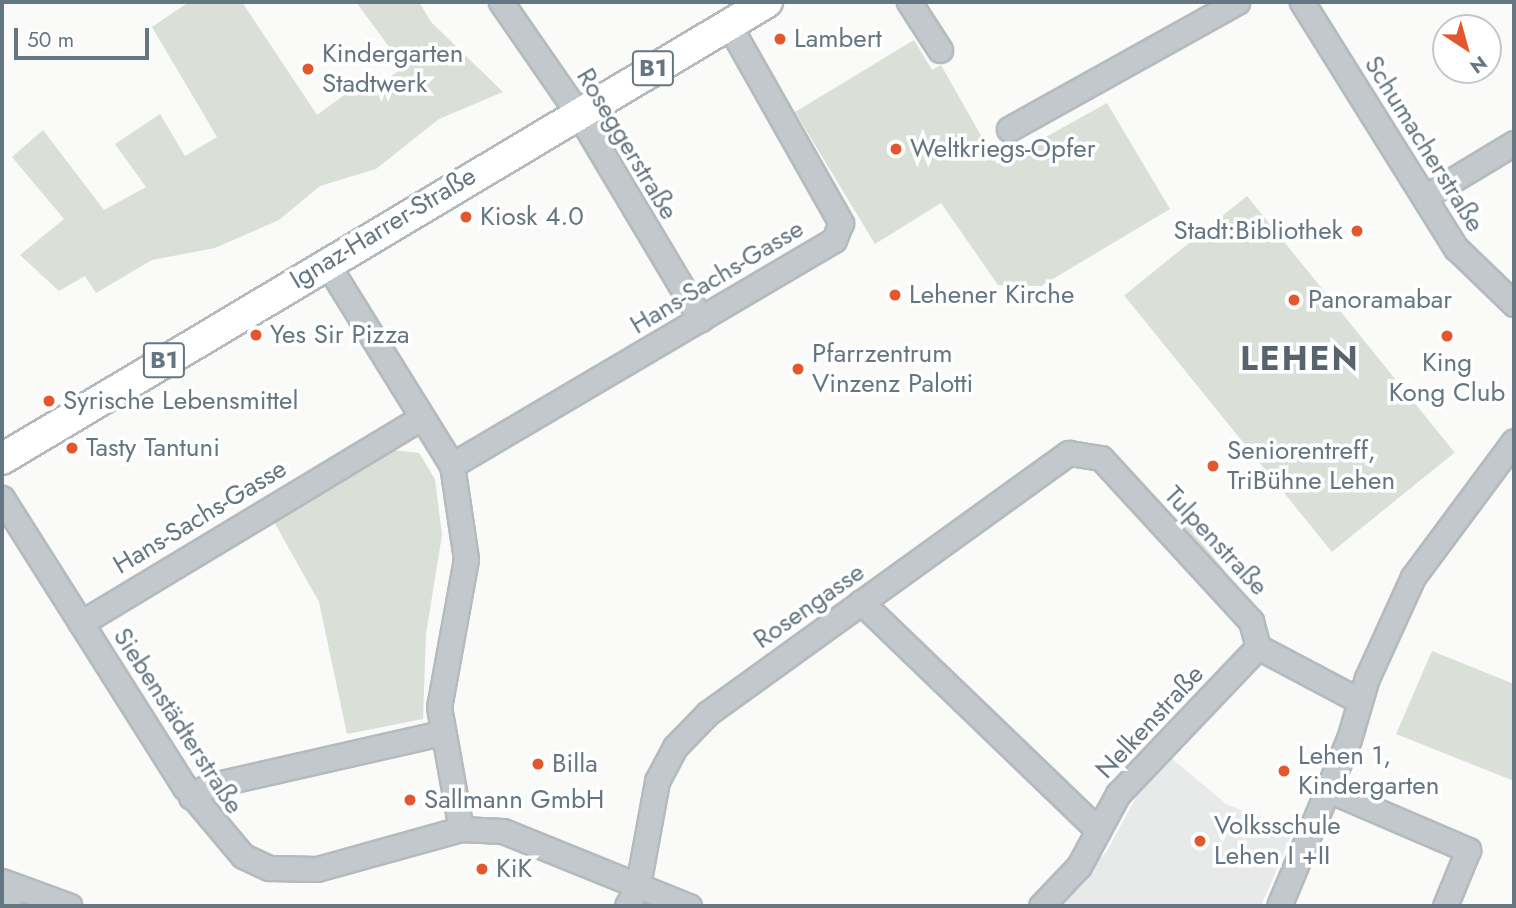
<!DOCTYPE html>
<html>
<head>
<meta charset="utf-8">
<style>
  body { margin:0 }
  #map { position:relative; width:1516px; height:908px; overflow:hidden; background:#fafaf8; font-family:Jost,sans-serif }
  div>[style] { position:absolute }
  .built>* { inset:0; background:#e8e9e9 }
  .green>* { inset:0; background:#dadfd7; transform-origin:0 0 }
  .roads { filter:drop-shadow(2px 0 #b5babe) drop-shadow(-2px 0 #b5babe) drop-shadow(0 2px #b5babe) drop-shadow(0 -2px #b5babe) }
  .minor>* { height:23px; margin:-11.5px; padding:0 11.5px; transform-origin:11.5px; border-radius:11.5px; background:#c3c8cc }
  .major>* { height:30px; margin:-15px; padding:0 15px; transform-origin:15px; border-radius:15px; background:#fff }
  .dots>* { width:19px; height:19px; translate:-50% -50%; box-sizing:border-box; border:4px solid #fff; border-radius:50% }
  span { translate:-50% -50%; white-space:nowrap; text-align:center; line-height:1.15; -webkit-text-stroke:7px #fff; paint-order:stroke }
  .shield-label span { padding:2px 5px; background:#fff; border:2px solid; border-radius:5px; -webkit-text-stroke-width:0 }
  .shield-label { font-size:24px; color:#657683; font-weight:700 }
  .poi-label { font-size:26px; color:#657683 }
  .left { translate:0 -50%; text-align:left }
  .right { translate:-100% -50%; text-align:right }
  .street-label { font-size:26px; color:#657683 }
  .district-label { font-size:33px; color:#57646e; font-weight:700; letter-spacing:2px }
  .frame { position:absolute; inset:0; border:4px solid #657683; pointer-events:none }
  .north { position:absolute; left:1432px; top:14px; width:70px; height:70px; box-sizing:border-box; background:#fff; border:2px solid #c1c8cd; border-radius:50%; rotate:144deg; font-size:19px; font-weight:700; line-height:28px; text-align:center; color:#657683 }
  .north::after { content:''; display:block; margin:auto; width:24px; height:32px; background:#e4572e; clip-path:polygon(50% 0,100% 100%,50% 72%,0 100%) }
  .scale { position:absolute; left:14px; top:28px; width:135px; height:32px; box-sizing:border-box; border:4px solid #657683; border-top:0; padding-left:9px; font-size:21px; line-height:24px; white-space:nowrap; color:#657683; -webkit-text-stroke:5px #fff; paint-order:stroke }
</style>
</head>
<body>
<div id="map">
  <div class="built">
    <i style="clip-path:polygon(1170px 757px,1226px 804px,1293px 831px,1261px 906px,1057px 906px,1107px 851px,1140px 790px)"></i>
  </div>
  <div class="green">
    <i style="clip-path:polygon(189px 2px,242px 2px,317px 115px,351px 90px,371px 91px,404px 67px,356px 2px,419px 2px,431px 22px,503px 92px,439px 119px,376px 169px,320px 186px,279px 220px,215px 248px,152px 260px,96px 293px,85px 276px,59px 291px,20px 255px,64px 219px,12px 157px,43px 130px,104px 210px,146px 187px,115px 144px,160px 114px,185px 156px,217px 137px,152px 27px)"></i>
    <i style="clip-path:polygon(914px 40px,932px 70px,941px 65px,997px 164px,1107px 103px,1170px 209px,1041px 286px,998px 285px,941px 203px,875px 244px,795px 112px)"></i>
    <i style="left:1247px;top:196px;width:330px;height:158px;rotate:51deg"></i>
    <i style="clip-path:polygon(392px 450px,419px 453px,435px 479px,442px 535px,426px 634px,423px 719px,347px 734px,319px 602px,273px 520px)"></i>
    <i style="clip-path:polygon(1182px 524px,1189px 527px,1229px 576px,1178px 529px)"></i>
    <i style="clip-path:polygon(1432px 651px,1514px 684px,1514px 781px,1396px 734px)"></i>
  </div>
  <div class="roads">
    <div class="minor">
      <i style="left:501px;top:2px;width:135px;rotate:55.3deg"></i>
      <i style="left:578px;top:113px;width:240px;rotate:59.2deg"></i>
      <i style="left:909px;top:2px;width:57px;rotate:57.1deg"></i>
      <i style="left:1302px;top:2px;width:290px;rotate:58deg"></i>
      <i style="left:1456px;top:248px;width:81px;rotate:44deg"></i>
      <i style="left:1009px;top:129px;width:261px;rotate:-29.1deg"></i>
      <i style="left:1426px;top:196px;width:103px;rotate:-31.1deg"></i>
      <i style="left:326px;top:262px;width:239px;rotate:58.2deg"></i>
      <i style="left:452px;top:465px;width:95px;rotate:81.5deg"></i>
      <i style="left:466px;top:559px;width:150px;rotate:100.3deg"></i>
      <i style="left:439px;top:707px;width:124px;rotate:79.8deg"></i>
      <i style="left:452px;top:465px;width:443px;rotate:-30.5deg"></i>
      <i style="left:834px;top:240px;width:18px;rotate:-68deg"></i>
      <i style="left:841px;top:223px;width:227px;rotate:-119.5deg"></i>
      <i style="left:2px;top:498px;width:342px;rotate:57.7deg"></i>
      <i style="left:185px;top:787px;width:90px;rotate:50deg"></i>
      <i style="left:243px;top:856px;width:29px;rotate:25deg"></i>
      <i style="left:269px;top:868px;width:48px;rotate:1.2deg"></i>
      <i style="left:317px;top:869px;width:149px;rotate:-15.5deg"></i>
      <i style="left:461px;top:829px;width:42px;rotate:2.7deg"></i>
      <i style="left:503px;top:831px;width:201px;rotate:22deg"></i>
      <i style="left:861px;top:602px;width:329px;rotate:43.9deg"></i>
      <i style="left:81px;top:623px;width:398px;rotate:-31.1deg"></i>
      <i style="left:1326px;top:789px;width:155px;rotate:23.2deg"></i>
      <i style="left:1468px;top:850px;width:61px;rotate:112.3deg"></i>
      <i style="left:191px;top:797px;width:20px;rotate:-33deg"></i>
      <i style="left:208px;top:786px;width:239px;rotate:-12.8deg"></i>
      <i style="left:2px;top:881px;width:72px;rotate:20.2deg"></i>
      <i style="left:2px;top:905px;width:24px;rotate:-48deg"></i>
      <i style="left:627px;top:906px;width:24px;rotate:-62deg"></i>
      <i style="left:638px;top:885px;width:106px;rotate:-79.6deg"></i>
      <i style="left:657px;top:781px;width:38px;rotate:-62deg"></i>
      <i style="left:675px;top:747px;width:47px;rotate:-45.9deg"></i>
      <i style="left:708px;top:713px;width:445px;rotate:-35.8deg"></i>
      <i style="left:1069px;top:453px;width:32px;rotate:9deg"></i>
      <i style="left:1101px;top:458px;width:222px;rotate:47.4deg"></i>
      <i style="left:1251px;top:621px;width:27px;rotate:75deg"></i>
      <i style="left:1258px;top:647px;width:113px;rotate:27.9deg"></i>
      <i style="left:1041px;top:906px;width:55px;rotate:-46.5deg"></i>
      <i style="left:1079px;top:866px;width:82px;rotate:-61.6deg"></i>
      <i style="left:1118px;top:794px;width:203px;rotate:-46.4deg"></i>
      <i style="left:1279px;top:906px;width:181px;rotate:-67.3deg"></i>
      <i style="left:1349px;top:739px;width:64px;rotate:-73.6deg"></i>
      <i style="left:1367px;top:678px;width:111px;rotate:-65.5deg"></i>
      <i style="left:1413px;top:577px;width:169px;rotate:-53.4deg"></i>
    </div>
    <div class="major">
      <i style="left:2px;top:459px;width:891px;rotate:-30.85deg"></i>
    </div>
  </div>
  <div class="dots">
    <i style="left:780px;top:39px;background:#e4572e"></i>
    <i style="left:308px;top:69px;background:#e4572e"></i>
    <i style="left:896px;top:149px;background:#e4572e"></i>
    <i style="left:466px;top:217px;background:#e4572e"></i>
    <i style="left:1357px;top:231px;background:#e4572e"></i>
    <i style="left:895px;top:295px;background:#e4572e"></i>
    <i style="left:1294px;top:300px;background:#e4572e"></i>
    <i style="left:256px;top:335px;background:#e4572e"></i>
    <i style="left:1447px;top:336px;background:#e4572e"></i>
    <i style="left:798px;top:369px;background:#e4572e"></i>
    <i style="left:49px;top:401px;background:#e4572e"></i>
    <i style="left:72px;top:448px;background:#e4572e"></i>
    <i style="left:1213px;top:466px;background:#e4572e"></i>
    <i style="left:538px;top:764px;background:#e4572e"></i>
    <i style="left:1284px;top:771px;background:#e4572e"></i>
    <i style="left:410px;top:800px;background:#e4572e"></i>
    <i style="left:1200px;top:841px;background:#e4572e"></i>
    <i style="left:482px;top:869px;background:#e4572e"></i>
  </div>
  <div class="shield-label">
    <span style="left:653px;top:68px">B1</span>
    <span style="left:164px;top:360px">B1</span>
  </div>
  <div class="poi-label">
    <span class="left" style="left:794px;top:39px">Lambert</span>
    <span class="left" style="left:322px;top:69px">Kindergarten<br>Stadtwerk</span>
    <span class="left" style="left:910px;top:149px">Weltkriegs-Opfer</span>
    <span class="left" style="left:480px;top:217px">Kiosk 4.0</span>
    <span class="right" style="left:1343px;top:231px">Stadt:Bibliothek</span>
    <span class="left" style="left:909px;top:295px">Lehener Kirche</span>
    <span class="left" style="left:1308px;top:300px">Panoramabar</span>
    <span class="left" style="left:270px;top:335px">Yes Sir Pizza</span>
    <span class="left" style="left:812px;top:369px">Pfarrzentrum<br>Vinzenz Palotti</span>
    <span style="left:1447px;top:378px">King<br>Kong Club</span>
    <span class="left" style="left:63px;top:401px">Syrische Lebensmittel</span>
    <span class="left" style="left:86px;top:448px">Tasty Tantuni</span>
    <span class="left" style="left:1227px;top:466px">Seniorentreff,<br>TriBühne Lehen</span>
    <span class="left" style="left:1298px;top:771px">Lehen 1,<br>Kindergarten</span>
    <span class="left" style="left:552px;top:764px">Billa</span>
    <span class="left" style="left:424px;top:800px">Sallmann GmbH</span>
    <span class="left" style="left:1214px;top:841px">Volksschule<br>Lehen I +II</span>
    <span class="left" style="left:496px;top:869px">KiK</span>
  </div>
  <div class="street-label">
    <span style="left:627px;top:144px;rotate:59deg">Roseggerstraße</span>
    <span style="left:1424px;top:144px;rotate:58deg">Schumacherstraße</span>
    <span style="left:383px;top:228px;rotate:-31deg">Ignaz-Harrer-Straße</span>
    <span style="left:717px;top:277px;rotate:-31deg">Hans-Sachs-Gasse</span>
    <span style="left:200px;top:517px;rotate:-31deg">Hans-Sachs-Gasse</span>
    <span style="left:1216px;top:541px;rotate:47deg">Tulpenstraße</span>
    <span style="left:809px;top:606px;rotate:-35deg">Rosengasse</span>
    <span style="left:178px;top:721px;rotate:57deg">Siebenstädterstraße</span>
    <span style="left:1150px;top:722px;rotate:-47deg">Nelkenstraße</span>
  </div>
  <div class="district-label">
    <span style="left:1300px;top:359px">LEHEN</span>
  </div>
  <div class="frame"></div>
  <div class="north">N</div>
  <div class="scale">50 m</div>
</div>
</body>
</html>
